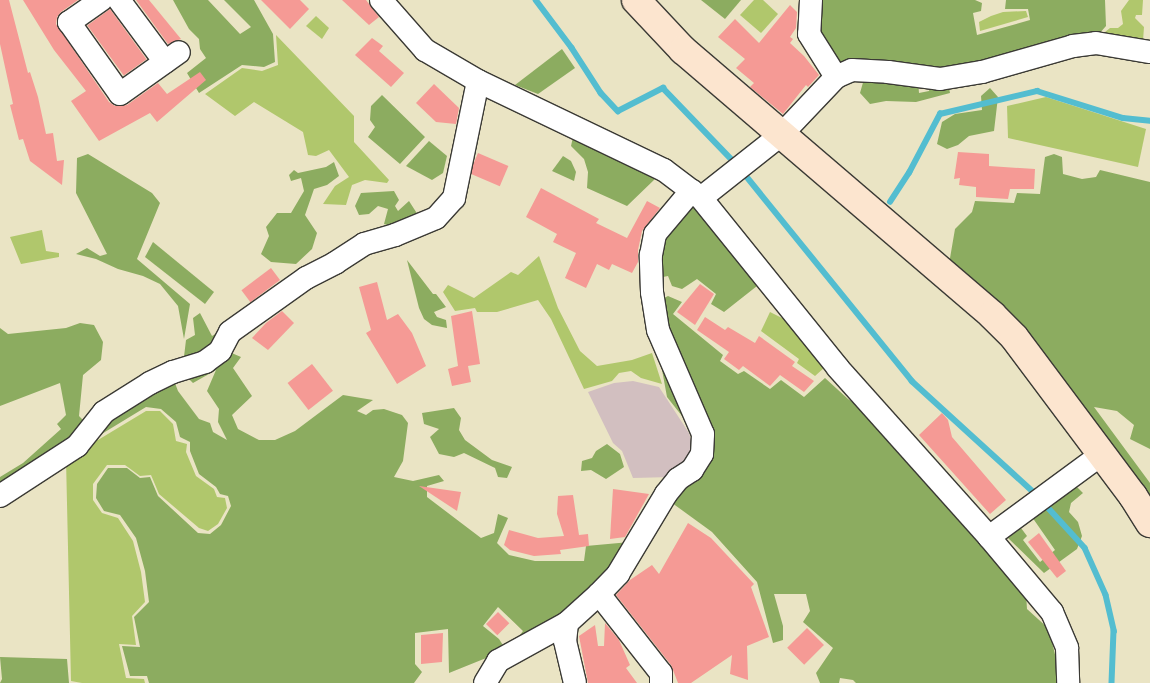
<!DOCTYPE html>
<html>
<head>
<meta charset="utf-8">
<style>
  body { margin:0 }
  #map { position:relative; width:1150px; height:683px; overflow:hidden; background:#eae4c4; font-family:"IM FELL DW Pica",serif }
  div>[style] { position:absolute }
  .industrial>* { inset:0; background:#d2bfc0 }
  .green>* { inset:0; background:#b0c76c }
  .forest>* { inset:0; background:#8cac60 }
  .stream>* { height:5.5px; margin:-2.75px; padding:0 2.75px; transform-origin:2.75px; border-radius:2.75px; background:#53bdd0 }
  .building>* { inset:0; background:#f59a95; transform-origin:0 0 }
  .roads { filter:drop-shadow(1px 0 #3b3a35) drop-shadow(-1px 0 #3b3a35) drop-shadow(0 1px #3b3a35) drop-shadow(0 -1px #3b3a35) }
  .street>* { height:22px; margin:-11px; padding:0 11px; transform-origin:11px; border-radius:11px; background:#fff }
  .secondary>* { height:28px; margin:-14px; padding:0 14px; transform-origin:14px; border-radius:14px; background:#fce5cf }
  span { translate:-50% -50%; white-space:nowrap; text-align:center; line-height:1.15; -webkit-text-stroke:4px #fcf5e5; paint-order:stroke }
</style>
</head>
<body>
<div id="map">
  <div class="industrial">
    <i style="clip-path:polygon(633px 381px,659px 387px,689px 433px,695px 454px,672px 477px,633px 478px,622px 451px,613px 443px,588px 392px,614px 383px)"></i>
  </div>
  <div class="green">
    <i style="clip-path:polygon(754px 0,763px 0,778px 14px,761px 33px,740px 15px)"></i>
    <i style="clip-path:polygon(1129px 0,1143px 0,1142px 15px,1136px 15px,1135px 18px,1144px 27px,1143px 41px,1099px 37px,1110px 28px,1118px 28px,1123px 24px,1121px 11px)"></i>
    <i style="clip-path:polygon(1026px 11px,1028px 17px,980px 31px,979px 22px,991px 16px,1003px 12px)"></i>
    <i style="clip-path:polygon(316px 16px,329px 28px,322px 39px,306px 26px)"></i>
    <i style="clip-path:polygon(276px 35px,354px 116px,354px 142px,389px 180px,387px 183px,365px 180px,352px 185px,346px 205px,323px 204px,335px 186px,349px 177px,329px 150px,316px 156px,308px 155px,303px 132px,254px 102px,235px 116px,205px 94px,242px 68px,262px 71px,278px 65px)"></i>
    <i style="clip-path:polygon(1046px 97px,1146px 129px,1138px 167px,1008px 138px,1007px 106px)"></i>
    <i style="clip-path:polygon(42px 230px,46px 251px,59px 253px,59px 257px,21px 264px,10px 237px)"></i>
    <i style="clip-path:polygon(539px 256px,558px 308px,580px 351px,597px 366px,632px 360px,652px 353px,662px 384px,641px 378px,631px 371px,619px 373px,612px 381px,584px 389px,551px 319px,538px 300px,497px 312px,477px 312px,475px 308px,455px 311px,443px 292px,448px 285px,474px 298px,511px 272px,518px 275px)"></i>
    <i style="clip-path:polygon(770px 312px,788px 321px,825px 367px,815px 376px,797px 363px,799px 359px,761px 331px)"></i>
    <i style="clip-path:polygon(146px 411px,160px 411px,173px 424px,176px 441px,187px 444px,186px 452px,196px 476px,214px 489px,217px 497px,225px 498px,227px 508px,218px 524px,208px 531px,199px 528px,159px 494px,151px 475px,140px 476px,125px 465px,107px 465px,93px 484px,93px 500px,102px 513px,118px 518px,133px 541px,141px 572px,145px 602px,132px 616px,136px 645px,119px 644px,126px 678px,144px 679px,145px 683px,82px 683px,71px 681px,66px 459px,92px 436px,98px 440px)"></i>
  </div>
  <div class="forest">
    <i style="clip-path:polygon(173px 0,208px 0,240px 34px,251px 27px,224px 0,254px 0,273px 34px,275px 62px,264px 67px,242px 65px,199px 93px,187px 73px,206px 58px,200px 49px,199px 39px,189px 29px)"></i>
    <i style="clip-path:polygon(701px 0,741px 0,725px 19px)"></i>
    <i style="clip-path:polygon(819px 0,975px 0,982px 3px,981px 11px,973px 13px,977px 35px,1030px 20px,1028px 9px,1005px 9px,1006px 0,1105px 0,1106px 26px,1099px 34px,941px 75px,839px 70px,815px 35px)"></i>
    <i style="clip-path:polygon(562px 49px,575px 68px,538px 94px,515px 85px)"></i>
    <i style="clip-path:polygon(864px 79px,918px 81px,919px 93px,929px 91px,931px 83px,948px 83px,950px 93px,916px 102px,886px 101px,870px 104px,860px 93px)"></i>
    <i style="clip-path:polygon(990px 88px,998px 97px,994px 131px,969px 136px,958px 145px,947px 149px,937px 144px,942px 122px,955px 114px,982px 110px,981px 96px)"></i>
    <i style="clip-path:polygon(382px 95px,425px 137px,400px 164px,368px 137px,375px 127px,370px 120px,371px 106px)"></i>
    <i style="clip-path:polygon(573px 137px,655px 179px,627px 206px,587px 188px,588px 172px,584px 159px,571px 146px)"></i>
    <i style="clip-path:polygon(429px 141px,447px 156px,443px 173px,432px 180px,406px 166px)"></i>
    <i style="clip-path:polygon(88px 154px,152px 193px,160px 203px,137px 259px,190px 304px,184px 339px,178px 306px,160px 284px,143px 276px,118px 269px,96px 259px,76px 254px,87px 248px,100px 256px,107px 254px,76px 193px,77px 158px)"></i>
    <i style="clip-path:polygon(1054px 154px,1062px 157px,1063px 174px,1082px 179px,1096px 177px,1100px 170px,1150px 182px,1150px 449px,1130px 439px,1134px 425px,1117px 411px,1094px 407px,1150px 483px,1150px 505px,949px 264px,955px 229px,972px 212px,975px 201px,1014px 203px,1017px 193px,1040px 194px,1045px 157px)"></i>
    <i style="clip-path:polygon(563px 156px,571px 161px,576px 172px,574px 181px,552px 171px)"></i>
    <i style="clip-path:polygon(334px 162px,339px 176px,327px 185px,314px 189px,305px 215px,317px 233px,312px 249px,296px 264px,271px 262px,261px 254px,269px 236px,266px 227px,277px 213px,291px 213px,304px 191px,301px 178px,291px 181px,289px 175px,294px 170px,298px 173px,326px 167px)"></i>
    <i style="clip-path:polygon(394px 191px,399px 200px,395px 206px,398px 211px,409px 201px,418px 215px,393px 227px,384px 224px,388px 209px,378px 206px,369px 214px,359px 215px,355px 206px,361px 193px)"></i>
    <i style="clip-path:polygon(692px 203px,757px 286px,724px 312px,711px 304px,716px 294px,697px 279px,682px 289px,672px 286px,668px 276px,658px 278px,665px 230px)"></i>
    <i style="clip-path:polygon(153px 242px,214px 292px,205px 304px,145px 257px)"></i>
    <i style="clip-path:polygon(407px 260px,433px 294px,436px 294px,446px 307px,434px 312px,437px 317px,446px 320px,447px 328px,432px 325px,424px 319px,419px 308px)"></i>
    <i style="clip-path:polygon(668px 296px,682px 302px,673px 314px,723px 355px,720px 361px,738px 374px,744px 371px,770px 389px,781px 380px,804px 397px,825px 378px,848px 399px,857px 405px,1026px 593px,1027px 609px,1049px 629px,1057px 663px,1057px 683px,856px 683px,853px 680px,840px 678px,839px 683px,820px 683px,816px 673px,833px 648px,803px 622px,810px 611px,806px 594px,774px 594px,783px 626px,783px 640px,773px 643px,757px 582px,712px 532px,668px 500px,695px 473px,693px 430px,667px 397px,658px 348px,662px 299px)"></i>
    <i style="clip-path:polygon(200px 313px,212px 336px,220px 331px,223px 338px,183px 365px,186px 340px,195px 335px,193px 318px)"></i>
    <i style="clip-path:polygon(80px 323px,94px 325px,103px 342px,101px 360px,83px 375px,79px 416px,85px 422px,74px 442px,0 490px,0 477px,23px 463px,61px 429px,57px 424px,66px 415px,60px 383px,0 406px,0 328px,8px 334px,66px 328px)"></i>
    <i style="clip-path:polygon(227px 351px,241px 357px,233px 368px,252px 396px,232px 415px,238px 429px,259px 440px,275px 440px,295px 431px,343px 395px,373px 400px,357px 411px,366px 415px,373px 410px,384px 409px,402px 415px,408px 423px,403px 461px,394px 477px,413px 481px,439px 475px,444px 481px,427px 486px,427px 497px,481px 538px,494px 533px,498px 514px,508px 518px,497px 543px,509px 555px,535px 561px,584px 561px,586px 546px,630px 542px,616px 564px,563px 620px,513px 644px,523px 631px,498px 607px,483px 626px,499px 639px,506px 650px,449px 673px,448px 629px,415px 633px,415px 664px,422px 672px,414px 683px,149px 683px,147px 676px,130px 676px,122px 646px,140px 647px,134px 617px,149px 602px,145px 571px,136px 538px,120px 515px,104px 511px,96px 498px,97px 484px,108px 468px,127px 468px,140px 478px,150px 477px,158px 496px,198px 533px,210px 534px,221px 525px,231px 506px,228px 496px,220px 494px,216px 487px,199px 474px,190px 451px,190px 442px,180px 437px,176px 422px,161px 409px,146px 407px,100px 435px,108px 415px,173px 378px,178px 391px,199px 419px,210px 423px,213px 432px,227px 440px,218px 422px,219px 409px,207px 391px,216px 370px,193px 383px,184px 374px)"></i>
    <i style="clip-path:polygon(454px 408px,461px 418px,459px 430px,465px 440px,492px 460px,512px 467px,507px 478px,498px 477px,495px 468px,464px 453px,454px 457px,439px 454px,430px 437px,439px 429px,424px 424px,422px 413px)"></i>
    <i style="clip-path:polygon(607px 444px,620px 454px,624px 467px,606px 479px,591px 470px,581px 471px,582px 461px,592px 458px,596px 451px)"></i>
    <i style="clip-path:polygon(1072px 482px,1083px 493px,1071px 503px,1069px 512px,1078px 522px,1082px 536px,1077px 549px,1044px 573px,1008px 538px,1009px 531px,1018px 524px,1027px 536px,1023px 540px,1040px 562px,1055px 550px,1032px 517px)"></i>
    <i style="clip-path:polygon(0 657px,67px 659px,69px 683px,0 683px,2px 679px)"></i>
  </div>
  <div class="stream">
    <i style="left:536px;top:0;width:60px;rotate:53.1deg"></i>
    <i style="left:572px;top:48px;width:54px;rotate:57.2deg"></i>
    <i style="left:601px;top:93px;width:25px;rotate:47deg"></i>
    <i style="left:618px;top:111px;width:51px;rotate:-27.1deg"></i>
    <i style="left:663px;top:88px;width:107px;rotate:46.1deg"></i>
    <i style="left:743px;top:172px;width:269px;rotate:51deg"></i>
    <i style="left:912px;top:381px;width:169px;rotate:42.4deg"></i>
    <i style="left:890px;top:202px;width:35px;rotate:-57deg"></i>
    <i style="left:909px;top:173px;width:67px;rotate:-62.3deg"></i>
    <i style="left:940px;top:114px;width:100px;rotate:-13.3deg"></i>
    <i style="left:1037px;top:91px;width:90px;rotate:17.4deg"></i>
    <i style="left:1123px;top:118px;width:27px;rotate:6deg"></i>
    <i style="left:1043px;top:502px;width:62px;rotate:47.6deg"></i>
    <i style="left:1085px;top:548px;width:51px;rotate:65.9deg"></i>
    <i style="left:1106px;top:595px;width:37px;rotate:77deg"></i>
    <i style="left:1114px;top:631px;width:52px;rotate:92.2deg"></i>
  </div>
  <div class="building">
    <i style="clip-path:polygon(0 0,9px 0,28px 73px,30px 72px,38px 97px,46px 134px,53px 133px,57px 161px,64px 160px,62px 185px,30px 161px,23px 139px,19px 140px,10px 105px,13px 104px,0 44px)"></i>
    <i style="clip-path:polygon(23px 0,78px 0,61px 12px,57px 17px,56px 24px,109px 102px,115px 106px,127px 105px,158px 83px,167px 94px,200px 72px,206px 80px,157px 122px,150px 113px,99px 141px,71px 101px,86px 91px,54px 50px)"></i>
    <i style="clip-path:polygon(136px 0,149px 0,181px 39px,168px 44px)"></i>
    <i style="clip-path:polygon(261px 0,300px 0,309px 9px,290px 29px)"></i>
    <i style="clip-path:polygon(342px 0,366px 0,379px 17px,369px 25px)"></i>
    <i style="clip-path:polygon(790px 5px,797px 12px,796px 28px,790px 37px,793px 39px,790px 43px,804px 56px,819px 75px,808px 87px,806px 85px,783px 114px,750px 87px,754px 83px,736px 68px,745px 59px,718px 37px,735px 19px,759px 43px)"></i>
    <i style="left:110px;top:9px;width:62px;height:28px;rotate:54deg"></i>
    <i style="clip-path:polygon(372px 38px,383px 46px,379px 51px,404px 73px,391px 87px,355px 55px)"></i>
    <i style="clip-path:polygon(434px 84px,459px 108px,456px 124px,436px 122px,416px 103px)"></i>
    <i style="clip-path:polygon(958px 152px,989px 154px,989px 166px,1035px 169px,1034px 189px,1010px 189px,1008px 199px,976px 197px,976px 187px,959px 185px,960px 178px,954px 179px)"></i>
    <i style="left:478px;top:153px;width:33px;height:22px;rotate:23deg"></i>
    <i style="clip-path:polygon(541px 188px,599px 219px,596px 223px,627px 238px,647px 201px,660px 208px,642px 231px,638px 250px,638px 262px,632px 273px,612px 264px,609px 270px,597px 264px,586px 288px,565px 278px,576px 253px,553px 242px,557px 234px,526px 217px)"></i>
    <i style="left:271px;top:268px;width:15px;height:37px;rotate:53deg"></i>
    <i style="clip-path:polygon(377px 282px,387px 320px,398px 314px,412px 333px,426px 366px,397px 384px,366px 333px,371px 330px,359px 287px)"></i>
    <i style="clip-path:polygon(700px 284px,714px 294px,695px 325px,677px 312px)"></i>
    <i style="clip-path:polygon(282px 311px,294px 323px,268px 350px,252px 338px,266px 323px)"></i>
    <i style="clip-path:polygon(472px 311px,480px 364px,468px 366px,471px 382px,452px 386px,448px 369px,458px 366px,451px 316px)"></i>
    <i style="clip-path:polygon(705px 317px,725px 330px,728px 327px,755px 343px,759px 336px,795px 362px,792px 366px,814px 381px,804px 392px,780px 375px,770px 386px,743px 366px,739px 370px,724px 359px,729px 352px,697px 330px)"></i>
    <i style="left:312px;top:364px;width:34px;height:31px;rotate:52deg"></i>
    <i style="clip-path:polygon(942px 413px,948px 420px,952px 437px,1006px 500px,990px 514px,919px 435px)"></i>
    <i style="clip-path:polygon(419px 486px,461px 492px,457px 511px)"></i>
    <i style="clip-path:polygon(613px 489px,649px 494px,625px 537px,610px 539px)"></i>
    <i style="clip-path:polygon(573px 495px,579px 535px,588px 534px,589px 546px,560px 550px,561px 554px,534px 556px,510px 550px,504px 545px,509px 530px,538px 538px,564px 536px,557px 514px,558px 496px)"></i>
    <i style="clip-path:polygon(688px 523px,711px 538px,754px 584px,751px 587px,769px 637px,747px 646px,748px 680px,730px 674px,732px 655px,691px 683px,678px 683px,671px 665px,616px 595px,630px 580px,652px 565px,659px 574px)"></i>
    <i style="clip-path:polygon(1039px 533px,1066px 571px,1057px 578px,1028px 542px)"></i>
    <i style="left:498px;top:612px;width:16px;height:17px;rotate:45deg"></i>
    <i style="clip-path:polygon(605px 623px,619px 640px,630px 665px,626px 668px,637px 683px,588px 683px,579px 636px,595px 625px,598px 646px,604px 646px)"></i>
    <i style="left:807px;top:628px;width:24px;height:28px;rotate:45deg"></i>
    <i style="clip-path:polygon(443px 633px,442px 662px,421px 664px,421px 635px)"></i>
  </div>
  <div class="roads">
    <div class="street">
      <i style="left:101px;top:0;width:39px;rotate:145deg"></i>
      <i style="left:69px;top:22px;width:88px;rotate:54.7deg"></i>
      <i style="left:120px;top:94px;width:72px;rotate:-35.4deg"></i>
      <i style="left:119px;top:0;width:77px;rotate:53.4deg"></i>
      <i style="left:381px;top:0;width:67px;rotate:48.7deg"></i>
      <i style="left:425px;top:50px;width:61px;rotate:30.3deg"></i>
      <i style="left:478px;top:81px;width:206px;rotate:25.6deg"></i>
      <i style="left:664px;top:170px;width:46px;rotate:37.1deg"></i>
      <i style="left:701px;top:198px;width:218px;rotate:51.1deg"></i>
      <i style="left:838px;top:368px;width:227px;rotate:48.2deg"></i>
      <i style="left:989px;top:537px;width:98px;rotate:50deg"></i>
      <i style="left:1052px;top:612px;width:39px;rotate:67deg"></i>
      <i style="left:1067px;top:648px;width:35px;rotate:88deg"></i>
      <i style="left:811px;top:0;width:34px;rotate:93deg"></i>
      <i style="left:809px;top:34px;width:51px;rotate:57.9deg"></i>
      <i style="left:701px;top:198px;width:103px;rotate:-38.3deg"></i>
      <i style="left:782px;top:134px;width:79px;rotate:-46.5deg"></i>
      <i style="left:836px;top:77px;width:17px;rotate:-24deg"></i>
      <i style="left:852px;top:70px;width:36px;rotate:3deg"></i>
      <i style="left:888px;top:72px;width:52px;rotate:7.7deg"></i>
      <i style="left:940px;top:79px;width:43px;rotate:-9.5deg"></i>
      <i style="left:982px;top:72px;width:95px;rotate:-15.9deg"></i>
      <i style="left:1073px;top:46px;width:23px;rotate:-7deg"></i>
      <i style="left:1096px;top:43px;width:55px;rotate:9.5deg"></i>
      <i style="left:0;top:496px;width:92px;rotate:-33deg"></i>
      <i style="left:77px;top:446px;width:43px;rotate:-51.5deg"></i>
      <i style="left:104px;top:412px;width:54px;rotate:-32.2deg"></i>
      <i style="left:150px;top:383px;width:25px;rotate:-26deg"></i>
      <i style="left:173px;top:372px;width:34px;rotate:-17deg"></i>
      <i style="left:205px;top:362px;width:19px;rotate:-36deg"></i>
      <i style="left:220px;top:351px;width:21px;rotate:-62deg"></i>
      <i style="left:230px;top:332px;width:93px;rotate:-35.4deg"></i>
      <i style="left:306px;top:278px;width:33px;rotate:-27deg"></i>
      <i style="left:335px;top:263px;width:35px;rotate:-33deg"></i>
      <i style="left:364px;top:244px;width:32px;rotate:-16deg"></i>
      <i style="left:395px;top:235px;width:44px;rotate:-22.5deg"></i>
      <i style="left:436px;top:218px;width:27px;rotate:-48deg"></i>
      <i style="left:454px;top:198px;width:119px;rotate:-78.4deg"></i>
      <i style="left:989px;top:537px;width:140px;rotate:-36.3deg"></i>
      <i style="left:599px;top:594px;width:100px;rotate:51.9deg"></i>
      <i style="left:661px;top:673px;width:10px;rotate:90deg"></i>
      <i style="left:567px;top:623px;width:18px;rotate:96deg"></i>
      <i style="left:565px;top:641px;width:43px;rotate:76.6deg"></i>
      <i style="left:485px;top:683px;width:26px;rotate:-59deg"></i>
      <i style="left:498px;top:661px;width:79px;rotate:-28.8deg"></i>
      <i style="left:567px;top:623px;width:43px;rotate:-42.2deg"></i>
      <i style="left:599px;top:594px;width:28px;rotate:-46deg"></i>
      <i style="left:618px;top:574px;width:93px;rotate:-59deg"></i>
      <i style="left:666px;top:494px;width:19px;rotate:-51deg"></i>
      <i style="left:678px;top:479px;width:17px;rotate:-33deg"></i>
      <i style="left:692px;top:470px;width:19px;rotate:-58deg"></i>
      <i style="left:702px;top:454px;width:20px;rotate:-87deg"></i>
      <i style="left:703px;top:434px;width:113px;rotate:-113.4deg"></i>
      <i style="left:658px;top:330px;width:38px;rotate:-99deg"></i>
      <i style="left:652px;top:292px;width:37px;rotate:-92deg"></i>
      <i style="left:651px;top:255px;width:21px;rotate:-79deg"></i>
      <i style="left:655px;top:234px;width:57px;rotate:-49.9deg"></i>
    </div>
    <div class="secondary">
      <i style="left:636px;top:0;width:69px;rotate:46.8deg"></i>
      <i style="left:683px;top:50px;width:407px;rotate:40.6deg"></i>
      <i style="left:992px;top:315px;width:31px;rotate:45deg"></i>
      <i style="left:1014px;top:337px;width:199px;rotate:53.2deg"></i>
      <i style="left:1133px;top:496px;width:32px;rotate:58deg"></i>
    </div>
  </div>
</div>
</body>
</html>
